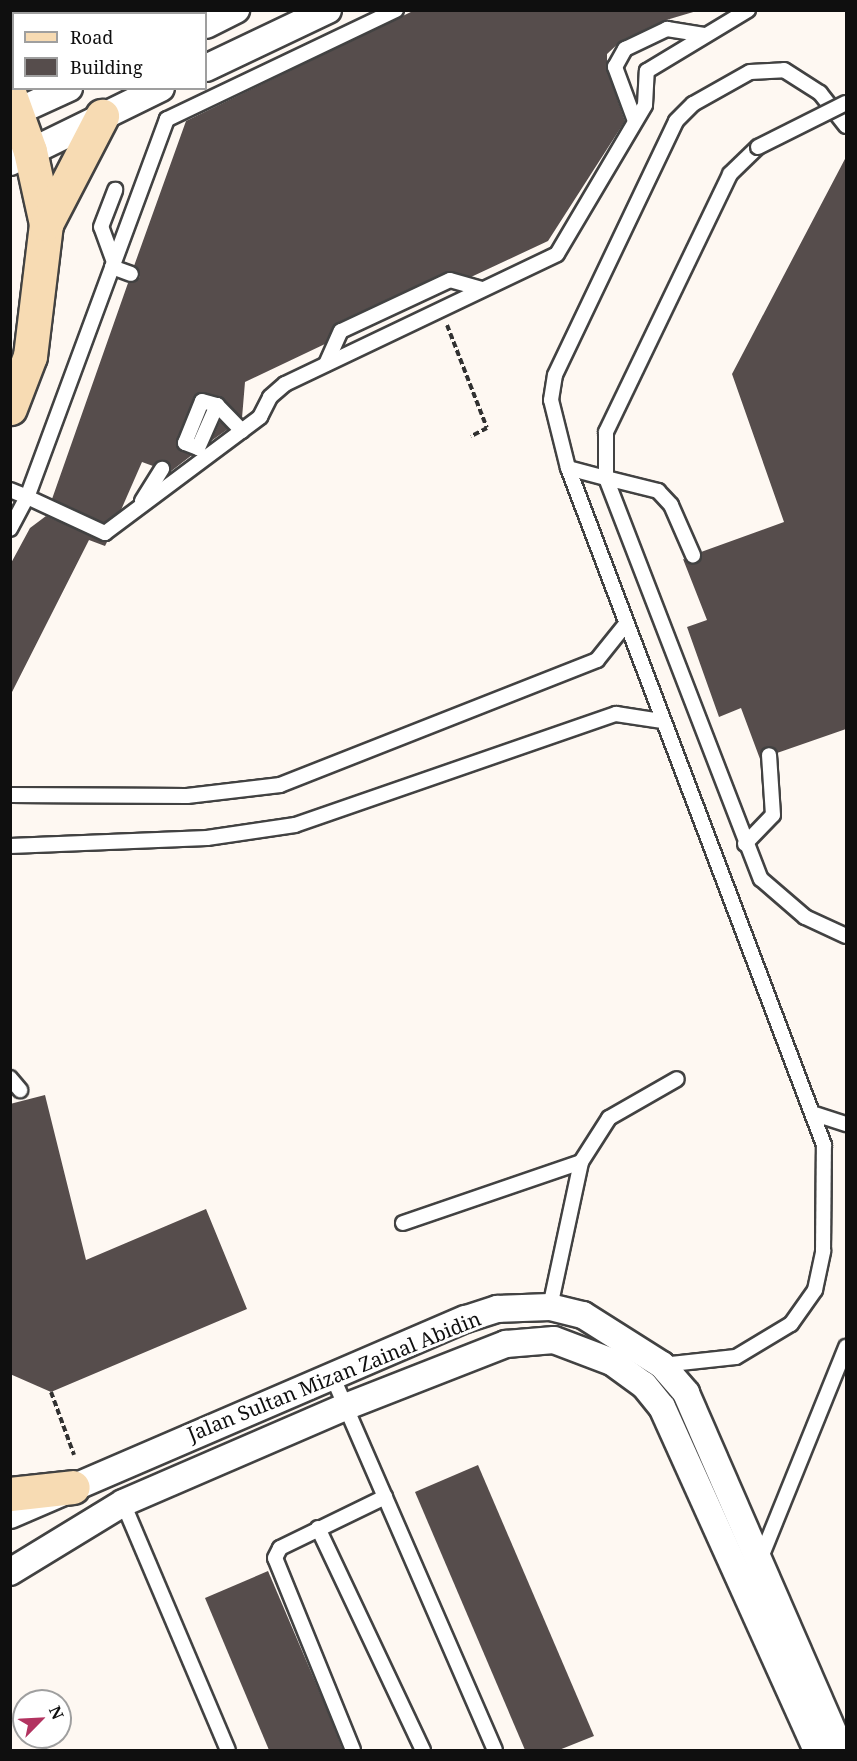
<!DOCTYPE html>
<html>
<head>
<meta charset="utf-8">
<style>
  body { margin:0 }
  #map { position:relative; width:857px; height:1761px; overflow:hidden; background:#fef8f2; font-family:"Noto Serif",serif }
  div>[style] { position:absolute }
  .building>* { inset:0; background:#564d4c }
  .path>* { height:4px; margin-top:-2px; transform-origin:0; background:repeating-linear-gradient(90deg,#313131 0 6px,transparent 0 9px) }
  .roads { filter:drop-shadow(2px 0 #424242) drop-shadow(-2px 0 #424242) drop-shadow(0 2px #424242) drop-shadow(0 -2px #424242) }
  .lane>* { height:14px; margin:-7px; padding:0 7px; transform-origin:7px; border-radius:7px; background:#fff }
  .street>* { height:26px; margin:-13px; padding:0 13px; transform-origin:13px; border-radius:13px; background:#fff }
  .secondary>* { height:33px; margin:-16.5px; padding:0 16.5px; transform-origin:16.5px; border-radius:16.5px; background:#f7dbb3 }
  .bridges { filter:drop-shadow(2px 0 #424242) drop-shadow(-2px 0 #424242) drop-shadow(0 2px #424242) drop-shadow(0 -2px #424242) }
  .lane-bridge>* { height:14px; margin:-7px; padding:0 7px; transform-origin:7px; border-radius:7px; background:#fff }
  span { translate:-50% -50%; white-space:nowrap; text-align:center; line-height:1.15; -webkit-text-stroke:6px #fff; paint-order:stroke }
  .street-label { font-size:20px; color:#0f0f0f }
  .frame { position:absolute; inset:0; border:12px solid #0f0f0f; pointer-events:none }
  .legend { position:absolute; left:12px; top:12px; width:195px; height:78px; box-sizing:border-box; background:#fff; border:2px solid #9f9f9f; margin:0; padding:8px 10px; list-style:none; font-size:18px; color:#0f0f0f }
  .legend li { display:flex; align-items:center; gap:12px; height:30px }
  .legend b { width:30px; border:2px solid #9f9f9f }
  .north { position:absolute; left:12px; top:1689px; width:60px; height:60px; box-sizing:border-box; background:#fff; border:2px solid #9f9f9f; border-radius:50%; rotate:66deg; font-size:16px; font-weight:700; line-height:24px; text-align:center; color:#0f0f0f }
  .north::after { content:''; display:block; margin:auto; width:21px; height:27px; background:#b23360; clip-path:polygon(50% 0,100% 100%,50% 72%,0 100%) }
</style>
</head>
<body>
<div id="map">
  <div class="building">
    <i style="clip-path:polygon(415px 10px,700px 10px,663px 21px,621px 41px,607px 54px,607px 70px,625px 121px,548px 241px,471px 277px,446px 272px,337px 323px,325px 344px,245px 382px,242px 418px,221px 397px,197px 394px,176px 444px,192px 455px,170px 472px,166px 461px,153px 466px,142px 462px,121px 510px,104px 523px,52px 499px,128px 283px,140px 277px,134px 266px,186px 121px)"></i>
    <i style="clip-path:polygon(846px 157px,846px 729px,777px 753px,765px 747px,760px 759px,741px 708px,719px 717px,687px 627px,707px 620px,683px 559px,696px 563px,701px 552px,784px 522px,732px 374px)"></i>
    <i style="clip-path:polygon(220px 421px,228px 429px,211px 441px)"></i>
    <i style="clip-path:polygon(46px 516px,107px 542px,105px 546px,89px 540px,10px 696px,10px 565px,30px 528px)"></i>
    <i style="clip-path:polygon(45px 1095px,86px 1260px,206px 1209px,247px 1309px,51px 1392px,10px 1374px,10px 1104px)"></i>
    <i style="clip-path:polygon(478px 1465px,594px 1736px,559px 1750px,525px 1750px,415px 1492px)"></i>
    <i style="clip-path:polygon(268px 1571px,326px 1707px,343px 1750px,269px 1750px,205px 1598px)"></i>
  </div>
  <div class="path">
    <i style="left:447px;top:325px;width:110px;rotate:68.8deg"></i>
    <i style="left:487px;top:428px;width:18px;rotate:153deg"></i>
    <i style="left:51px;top:1392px;width:67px;rotate:69.9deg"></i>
  </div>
  <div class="roads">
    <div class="lane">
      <i style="left:396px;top:10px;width:254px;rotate:154.5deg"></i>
      <i style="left:167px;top:119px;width:403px;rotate:110.3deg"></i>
      <i style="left:27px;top:497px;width:86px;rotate:24.8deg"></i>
      <i style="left:105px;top:533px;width:194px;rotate:-36.8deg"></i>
      <i style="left:260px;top:417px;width:22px;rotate:-63deg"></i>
      <i style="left:270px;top:397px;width:20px;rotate:-41deg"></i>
      <i style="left:285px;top:384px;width:301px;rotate:-25.5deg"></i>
      <i style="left:557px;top:254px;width:173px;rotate:-59.4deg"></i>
      <i style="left:645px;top:105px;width:34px;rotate:-87deg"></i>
      <i style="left:647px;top:71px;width:118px;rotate:-31.1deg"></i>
      <i style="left:635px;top:121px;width:58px;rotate:-110.3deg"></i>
      <i style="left:615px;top:67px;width:21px;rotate:-61deg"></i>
      <i style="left:625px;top:49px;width:47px;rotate:-25.5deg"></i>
      <i style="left:667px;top:29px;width:39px;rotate:9deg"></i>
      <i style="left:114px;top:262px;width:37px;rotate:-110deg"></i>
      <i style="left:101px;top:227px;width:40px;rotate:-69deg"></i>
      <i style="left:112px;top:267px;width:20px;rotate:20deg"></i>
      <i style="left:326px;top:364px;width:36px;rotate:-66deg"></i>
      <i style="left:341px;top:331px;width:120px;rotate:-25.1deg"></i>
      <i style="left:450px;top:280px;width:33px;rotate:16deg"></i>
      <i style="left:217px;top:405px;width:47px;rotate:113.8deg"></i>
      <i style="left:198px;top:448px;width:14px;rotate:-159deg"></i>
      <i style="left:185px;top:443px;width:45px;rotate:-68deg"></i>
      <i style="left:202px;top:401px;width:16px;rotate:15deg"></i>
      <i style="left:217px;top:405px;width:36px;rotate:46deg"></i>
      <i style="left:568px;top:468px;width:39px;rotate:15deg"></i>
      <i style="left:606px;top:478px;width:46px;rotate:-90deg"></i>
      <i style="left:606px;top:432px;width:286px;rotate:-64.3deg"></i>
      <i style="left:730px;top:174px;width:39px;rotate:-44deg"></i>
      <i style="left:606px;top:478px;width:430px;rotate:68.9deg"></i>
      <i style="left:761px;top:879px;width:58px;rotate:40.8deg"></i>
      <i style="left:805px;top:917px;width:45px;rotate:24.9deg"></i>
      <i style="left:606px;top:478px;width:54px;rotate:14deg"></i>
      <i style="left:658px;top:491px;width:19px;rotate:47deg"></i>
      <i style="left:671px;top:505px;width:55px;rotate:66.3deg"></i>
      <i style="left:10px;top:490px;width:18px;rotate:22deg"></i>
      <i style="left:27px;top:497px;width:36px;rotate:118deg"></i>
      <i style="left:142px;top:501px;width:38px;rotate:-58deg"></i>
      <i style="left:10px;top:795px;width:177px;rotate:0.3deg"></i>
      <i style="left:187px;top:796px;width:94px;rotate:-6.7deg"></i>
      <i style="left:280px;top:785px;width:341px;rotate:-21.5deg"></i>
      <i style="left:597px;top:660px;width:45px;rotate:-51.3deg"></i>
      <i style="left:745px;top:844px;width:40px;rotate:-46deg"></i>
      <i style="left:773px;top:815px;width:60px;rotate:-93.8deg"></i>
      <i style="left:10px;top:846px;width:197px;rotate:-2.3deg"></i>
      <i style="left:207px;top:838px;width:89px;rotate:-8.4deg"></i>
      <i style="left:295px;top:825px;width:340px;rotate:-19.1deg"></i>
      <i style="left:616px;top:714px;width:47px;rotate:8.7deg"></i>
      <i style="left:10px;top:1078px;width:16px;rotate:50deg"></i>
      <i style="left:815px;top:1114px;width:33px;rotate:18deg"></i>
      <i style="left:403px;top:1223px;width:188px;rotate:-18.9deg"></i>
      <i style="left:550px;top:1307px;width:148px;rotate:-77.9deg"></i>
      <i style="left:581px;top:1162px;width:52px;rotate:-57.5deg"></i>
      <i style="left:609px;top:1118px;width:78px;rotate:-29.8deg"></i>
      <i style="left:662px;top:1365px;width:74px;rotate:-6.2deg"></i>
      <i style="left:736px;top:1357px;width:64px;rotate:-31deg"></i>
      <i style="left:791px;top:1324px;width:42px;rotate:-54.8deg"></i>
      <i style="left:815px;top:1290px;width:40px;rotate:-78deg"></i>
      <i style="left:823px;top:1251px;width:106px;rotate:-89.5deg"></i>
      <i style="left:824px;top:1145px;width:724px;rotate:-110.71deg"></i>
      <i style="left:568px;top:468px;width:70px;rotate:-104deg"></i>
      <i style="left:551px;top:400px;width:25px;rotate:-81deg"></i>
      <i style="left:555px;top:375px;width:281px;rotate:-64.5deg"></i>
      <i style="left:676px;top:121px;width:24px;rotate:-45deg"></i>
      <i style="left:693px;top:104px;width:65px;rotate:-29.3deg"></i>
      <i style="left:750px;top:72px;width:34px;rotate:-3deg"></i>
      <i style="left:784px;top:70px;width:43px;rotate:32.6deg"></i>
      <i style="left:820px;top:93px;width:42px;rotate:51.8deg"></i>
      <i style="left:331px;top:1373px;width:411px;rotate:66.5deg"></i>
      <i style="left:123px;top:1503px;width:268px;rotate:67deg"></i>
      <i style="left:318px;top:1528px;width:246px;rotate:64.7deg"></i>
      <i style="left:760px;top:1560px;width:230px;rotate:-68deg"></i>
      <i style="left:353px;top:1750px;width:207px;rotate:-112.1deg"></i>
      <i style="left:275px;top:1558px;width:11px;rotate:-63deg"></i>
      <i style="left:280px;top:1548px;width:117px;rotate:-25.9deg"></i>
    </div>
    <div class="street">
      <i style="left:206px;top:25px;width:34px;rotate:-27deg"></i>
      <i style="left:206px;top:68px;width:135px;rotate:-25.4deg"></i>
      <i style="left:10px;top:115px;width:65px;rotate:-24.6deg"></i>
      <i style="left:10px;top:162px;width:168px;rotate:-26.1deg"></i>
      <i style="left:10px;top:1515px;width:496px;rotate:-23.3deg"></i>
      <i style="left:466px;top:1319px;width:33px;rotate:-18deg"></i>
      <i style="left:497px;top:1309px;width:53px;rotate:-2.2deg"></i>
      <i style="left:550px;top:1307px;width:34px;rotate:14deg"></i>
      <i style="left:583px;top:1315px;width:93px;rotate:32.3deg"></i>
      <i style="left:662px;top:1365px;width:37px;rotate:49deg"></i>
      <i style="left:686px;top:1393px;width:389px;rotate:66.5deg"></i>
      <i style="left:10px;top:1572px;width:132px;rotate:-31.4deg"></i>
      <i style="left:123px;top:1503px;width:242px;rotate:-23.4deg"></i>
      <i style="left:345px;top:1407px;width:173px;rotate:-21.4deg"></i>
      <i style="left:506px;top:1344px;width:48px;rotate:-4.8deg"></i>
      <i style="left:554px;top:1340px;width:62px;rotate:20.8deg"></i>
      <i style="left:612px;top:1362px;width:39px;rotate:36deg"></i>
      <i style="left:644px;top:1385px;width:28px;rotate:51deg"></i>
      <i style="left:662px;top:1407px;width:376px;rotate:65.7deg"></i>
    </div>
    <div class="secondary">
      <i style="left:10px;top:45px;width:4px;rotate:27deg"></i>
      <i style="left:10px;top:95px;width:59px;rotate:70.3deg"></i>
      <i style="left:30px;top:151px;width:75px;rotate:77.6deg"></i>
      <i style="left:46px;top:224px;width:133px;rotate:96.9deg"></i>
      <i style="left:30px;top:356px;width:56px;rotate:111deg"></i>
      <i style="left:46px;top:224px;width:122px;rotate:-62.6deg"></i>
      <i style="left:10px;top:1494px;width:63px;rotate:-6.3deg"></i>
    </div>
  </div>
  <div class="bridges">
    <div class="lane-bridge">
      <i style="left:758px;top:147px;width:98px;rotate:-26.6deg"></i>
    </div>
  </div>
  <div class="street-label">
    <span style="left:334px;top:1376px;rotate:-22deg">Jalan Sultan Mizan Zainal Abidin</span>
  </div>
  <div class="frame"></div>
  <ul class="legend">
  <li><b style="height:8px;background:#f7dbb3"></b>Road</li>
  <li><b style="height:16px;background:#564d4c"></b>Building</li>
  </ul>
  <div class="north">N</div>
</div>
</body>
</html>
